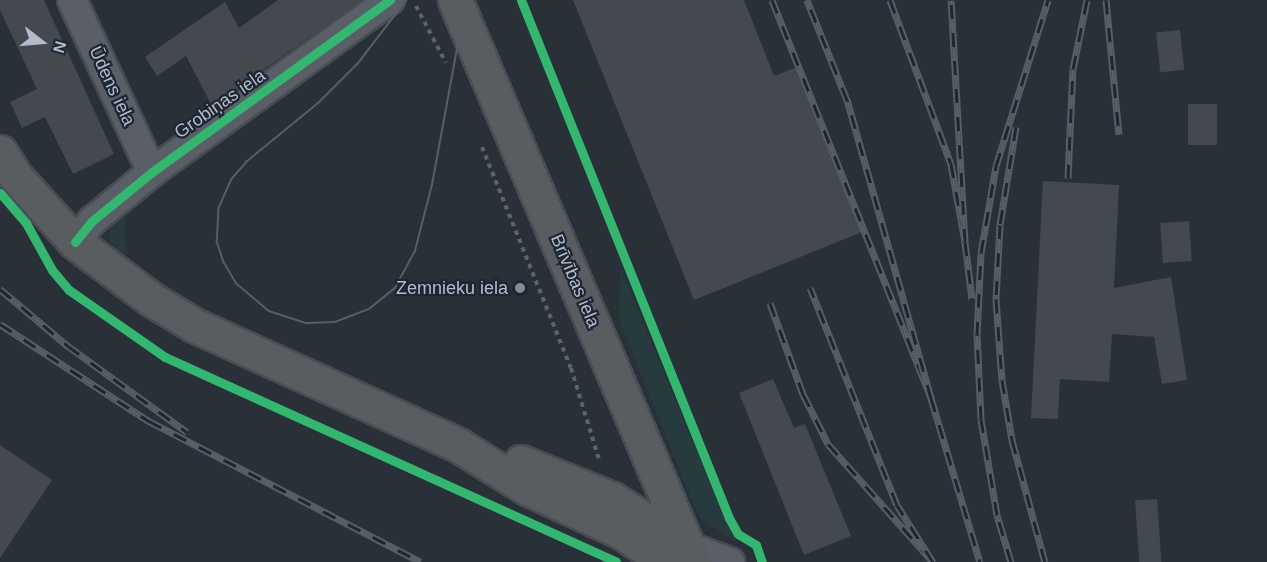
<!DOCTYPE html>
<html>
<head>
<meta charset="utf-8">
<style>
  body { margin:0 }
  #map { position:relative; width:1267px; height:562px; overflow:hidden; background:#2a3038; font-family:Arial,sans-serif }
  div>[style] { position:absolute }
  .green>* { inset:0; background:#273a3e }
  .building>* { inset:0; background:#444950; transform-origin:0 0 }
  .path>* { height:4px; margin-top:-2px; transform-origin:0; background:repeating-linear-gradient(90deg,#5d636a 0 4.5px,transparent 0 9px) }
  .roads { filter:drop-shadow(2px 0 #484c53) drop-shadow(-2px 0 #484c53) drop-shadow(0 2px #484c53) drop-shadow(0 -2px #484c53) }
  .minor>* { height:28px; margin:-14px; padding:0 14px; transform-origin:14px; border-radius:14px; background:#5a5e66 }
  .highway>* { height:33px; margin:-16.5px; padding:0 16.5px; transform-origin:16.5px; border-radius:16.5px; background:#5a5d60 }
  .tram>* { height:1.5px; margin:-0.75px; padding:0 0.75px; transform-origin:0.75px; border-radius:0.75px; background:#595d64 }
  .rail>* { height:7px; margin-top:-3.5px; transform-origin:0; background:repeating-linear-gradient(90deg,#1d2633 0 14px,#595d64 0 28px); box-sizing:border-box; border-block:2px solid #595d64 }
  .cycleway>* { height:9px; margin:-4.5px; padding:0 4.5px; transform-origin:4.5px; border-radius:4.5px; background:#33b770 }
  .dots>* { width:16px; height:16px; translate:-50% -50%; box-sizing:border-box; border:3px solid #1d2633; border-radius:50% }
  span { translate:-50% -50%; white-space:nowrap; text-align:center; line-height:1.15; -webkit-text-stroke:4.5px #1d2633; paint-order:stroke }
  .street-label { font-size:18px; color:#b4bcc9 }
  .poi-label { font-size:18px; color:#b4bcc9 }
  .right { translate:-100% -50%; text-align:right }
  .north { position:absolute; left:12px; top:12px; width:60px; height:60px; -webkit-text-stroke:4px #1d2633; paint-order:stroke; rotate:106deg; font-size:16px; font-weight:700; line-height:24px; text-align:center; color:#b4bcc9 }
  .north::after { content:''; display:block; margin:auto; width:21px; height:27px; background:#b4bcc9; clip-path:polygon(50% 0,100% 100%,50% 72%,0 100%) }
</style>
</head>
<body>
<div id="map">
  <div class="green">
    <i style="clip-path:polygon(125px 213px,126px 255px,132px 265px,108px 241px,112px 223px)"></i>
    <i style="clip-path:polygon(621px 269px,728px 526px,739px 544px,702px 519px,695px 508px,618px 317px)"></i>
  </div>
  <div class="building">
    <i style="clip-path:polygon(0 0,44px 0,114px 154px,73px 174px,45px 117px,22px 128px,10px 102px,37px 89px,0 10px)"></i>
    <i style="clip-path:polygon(278px 0,362px 0,212px 106px,186px 56px,157px 76px,145px 57px,225px 2px,239px 28px)"></i>
    <i style="clip-path:polygon(573px 0,744px 0,774px 76px,795px 68px,862px 232px,694px 300px)"></i>
    <i style="left:1180px;top:30px;width:40px;height:24px;rotate:84deg"></i>
    <i style="left:1217px;top:104px;width:41px;height:29px;rotate:90deg"></i>
    <i style="clip-path:polygon(1043px 181px,1119px 185px,1114px 288px,1171px 277px,1187px 380px,1162px 384px,1154px 337px,1112px 334px,1109px 382px,1060px 379px,1058px 419px,1031px 418px)"></i>
    <i style="left:1189px;top:221px;width:40px;height:29px;rotate:86deg"></i>
    <i style="clip-path:polygon(773px 379px,794px 428px,805px 424px,851px 536px,804px 555px,739px 393px)"></i>
    <i style="clip-path:polygon(0 445px,52px 480px,0 558px)"></i>
    <i style="left:1157px;top:499px;width:63px;height:22px;rotate:86deg"></i>
  </div>
  <div class="path">
    <i style="left:521px;top:0;width:558px;rotate:68.12deg"></i>
    <i style="left:729px;top:518px;width:20px;rotate:57deg"></i>
    <i style="left:416px;top:6px;width:64px;rotate:62.2deg"></i>
    <i style="left:482px;top:147px;width:238px;rotate:68.1deg"></i>
    <i style="left:571px;top:368px;width:99px;rotate:73deg"></i>
    <i style="left:752px;top:542px;width:22px;rotate:63deg"></i>
  </div>
  <div class="roads">
    <div class="minor">
      <i style="left:72px;top:0;width:190px;rotate:65.1deg"></i>
      <i style="left:75px;top:242px;width:27px;rotate:-51deg"></i>
      <i style="left:92px;top:221px;width:77px;rotate:-39.2deg"></i>
      <i style="left:152px;top:172px;width:294px;rotate:-35.9deg"></i>
      <i style="left:687px;top:561px;width:15px;rotate:-90deg"></i>
      <i style="left:687px;top:546px;width:46px;rotate:20.4deg"></i>
    </div>
    <div class="highway">
      <i style="left:455px;top:0;width:611px;rotate:66.96deg"></i>
      <i style="left:0;top:152px;width:28px;rotate:58deg"></i>
      <i style="left:15px;top:176px;width:89px;rotate:47.7deg"></i>
      <i style="left:75px;top:242px;width:95px;rotate:36.9deg"></i>
      <i style="left:151px;top:299px;width:50px;rotate:31.2deg"></i>
      <i style="left:194px;top:325px;width:290px;rotate:24.4deg"></i>
      <i style="left:458px;top:445px;width:81px;rotate:31.9deg"></i>
      <i style="left:527px;top:488px;width:105px;rotate:24.9deg"></i>
      <i style="left:622px;top:532px;width:37px;rotate:35deg"></i>
      <i style="left:652px;top:553px;width:11px;rotate:56deg"></i>
      <i style="left:521px;top:462px;width:98px;rotate:22.1deg"></i>
      <i style="left:612px;top:499px;width:89px;rotate:32.1deg"></i>
    </div>
  </div>
  <div class="tram">
    <i style="left:407px;top:0;width:81px;rotate:127.4deg"></i>
    <i style="left:358px;top:64px;width:55px;rotate:135deg"></i>
    <i style="left:319px;top:103px;width:93px;rotate:140.7deg"></i>
    <i style="left:247px;top:162px;width:23px;rotate:131deg"></i>
    <i style="left:232px;top:179px;width:32px;rotate:114deg"></i>
    <i style="left:219px;top:208px;width:33px;rotate:93deg"></i>
    <i style="left:217px;top:241px;width:22px;rotate:72deg"></i>
    <i style="left:224px;top:262px;width:24px;rotate:60deg"></i>
    <i style="left:236px;top:283px;width:43px;rotate:40.3deg"></i>
    <i style="left:269px;top:311px;width:40px;rotate:18deg"></i>
    <i style="left:307px;top:323px;width:28px;rotate:-2deg"></i>
    <i style="left:335px;top:322px;width:36px;rotate:-21deg"></i>
    <i style="left:369px;top:309px;width:33px;rotate:-39deg"></i>
    <i style="left:395px;top:288px;width:42px;rotate:-61.6deg"></i>
    <i style="left:415px;top:251px;width:68px;rotate:-75.6deg"></i>
    <i style="left:432px;top:185px;width:188px;rotate:-79.6deg"></i>
  </div>
  <div class="rail">
    <i style="left:772px;top:0;width:429px;rotate:68.2deg"></i>
    <i style="left:931px;top:398px;width:310px;rotate:-105.7deg"></i>
    <i style="left:847px;top:100px;width:108px;rotate:-111.8deg"></i>
    <i style="left:890px;top:0;width:175px;rotate:69.6deg"></i>
    <i style="left:951px;top:164px;width:79px;rotate:79.8deg"></i>
    <i style="left:965px;top:242px;width:242px;rotate:-93.3deg"></i>
    <i style="left:1106px;top:0;width:135px;rotate:84.5deg"></i>
    <i style="left:1016px;top:127px;width:99px;rotate:99.3deg"></i>
    <i style="left:1000px;top:225px;width:74px;rotate:93.1deg"></i>
    <i style="left:996px;top:299px;width:81px;rotate:85.8deg"></i>
    <i style="left:1002px;top:380px;width:61px;rotate:80.5deg"></i>
    <i style="left:1012px;top:440px;width:126px;rotate:74.9deg"></i>
    <i style="left:1068px;top:178px;width:109px;rotate:-87.4deg"></i>
    <i style="left:1073px;top:69px;width:70px;rotate:-78.5deg"></i>
    <i style="left:965px;top:242px;width:57px;rotate:83deg"></i>
    <i style="left:0;top:289px;width:89px;rotate:40deg"></i>
    <i style="left:68px;top:346px;width:147px;rotate:35.9deg"></i>
    <i style="left:770px;top:303px;width:97px;rotate:70.1deg"></i>
    <i style="left:803px;top:394px;width:56px;rotate:63.4deg"></i>
    <i style="left:828px;top:444px;width:158px;rotate:48.3deg"></i>
    <i style="left:933px;top:562px;width:67px;rotate:-122.3deg"></i>
    <i style="left:897px;top:505px;width:234px;rotate:-111.8deg"></i>
    <i style="left:0;top:324px;width:178px;rotate:33.1deg"></i>
    <i style="left:149px;top:421px;width:306px;rotate:27.4deg"></i>
    <i style="left:931px;top:398px;width:171px;rotate:73.4deg"></i>
    <i style="left:1011px;top:562px;width:49px;rotate:-106.6deg"></i>
    <i style="left:997px;top:515px;width:97px;rotate:-99.5deg"></i>
    <i style="left:981px;top:419px;width:84px;rotate:-92.7deg"></i>
    <i style="left:977px;top:335px;width:82px;rotate:-87.2deg"></i>
    <i style="left:981px;top:253px;width:88px;rotate:-80.2deg"></i>
    <i style="left:996px;top:166px;width:174px;rotate:-72.6deg"></i>
  </div>
  <div class="cycleway">
    <i style="left:521px;top:0;width:558px;rotate:68.12deg"></i>
    <i style="left:729px;top:518px;width:18px;rotate:61deg"></i>
    <i style="left:738px;top:534px;width:21px;rotate:31deg"></i>
    <i style="left:756px;top:545px;width:18px;rotate:71deg"></i>
    <i style="left:0;top:193px;width:40px;rotate:49deg"></i>
    <i style="left:26px;top:223px;width:54px;rotate:61deg"></i>
    <i style="left:52px;top:270px;width:26px;rotate:50deg"></i>
    <i style="left:69px;top:290px;width:117px;rotate:34.9deg"></i>
    <i style="left:165px;top:357px;width:495px;rotate:24.4deg"></i>
    <i style="left:75px;top:242px;width:27px;rotate:-51deg"></i>
    <i style="left:92px;top:221px;width:77px;rotate:-39.2deg"></i>
    <i style="left:152px;top:172px;width:294px;rotate:-35.9deg"></i>
  </div>
  <div class="dots">
    <i style="left:520px;top:288px;background:#848b96"></i>
  </div>
  <div class="street-label">
    <span style="left:112px;top:86px;rotate:65deg">Ūdens iela</span>
    <span style="left:220px;top:104px;rotate:-35deg">Grobiņas iela</span>
    <span style="left:575px;top:281px;rotate:67deg">Brīvības iela</span>
  </div>
  <div class="poi-label">
    <span class="right" style="left:508px;top:288px">Zemnieku iela</span>
  </div>
  <div class="north">N</div>
</div>
</body>
</html>
